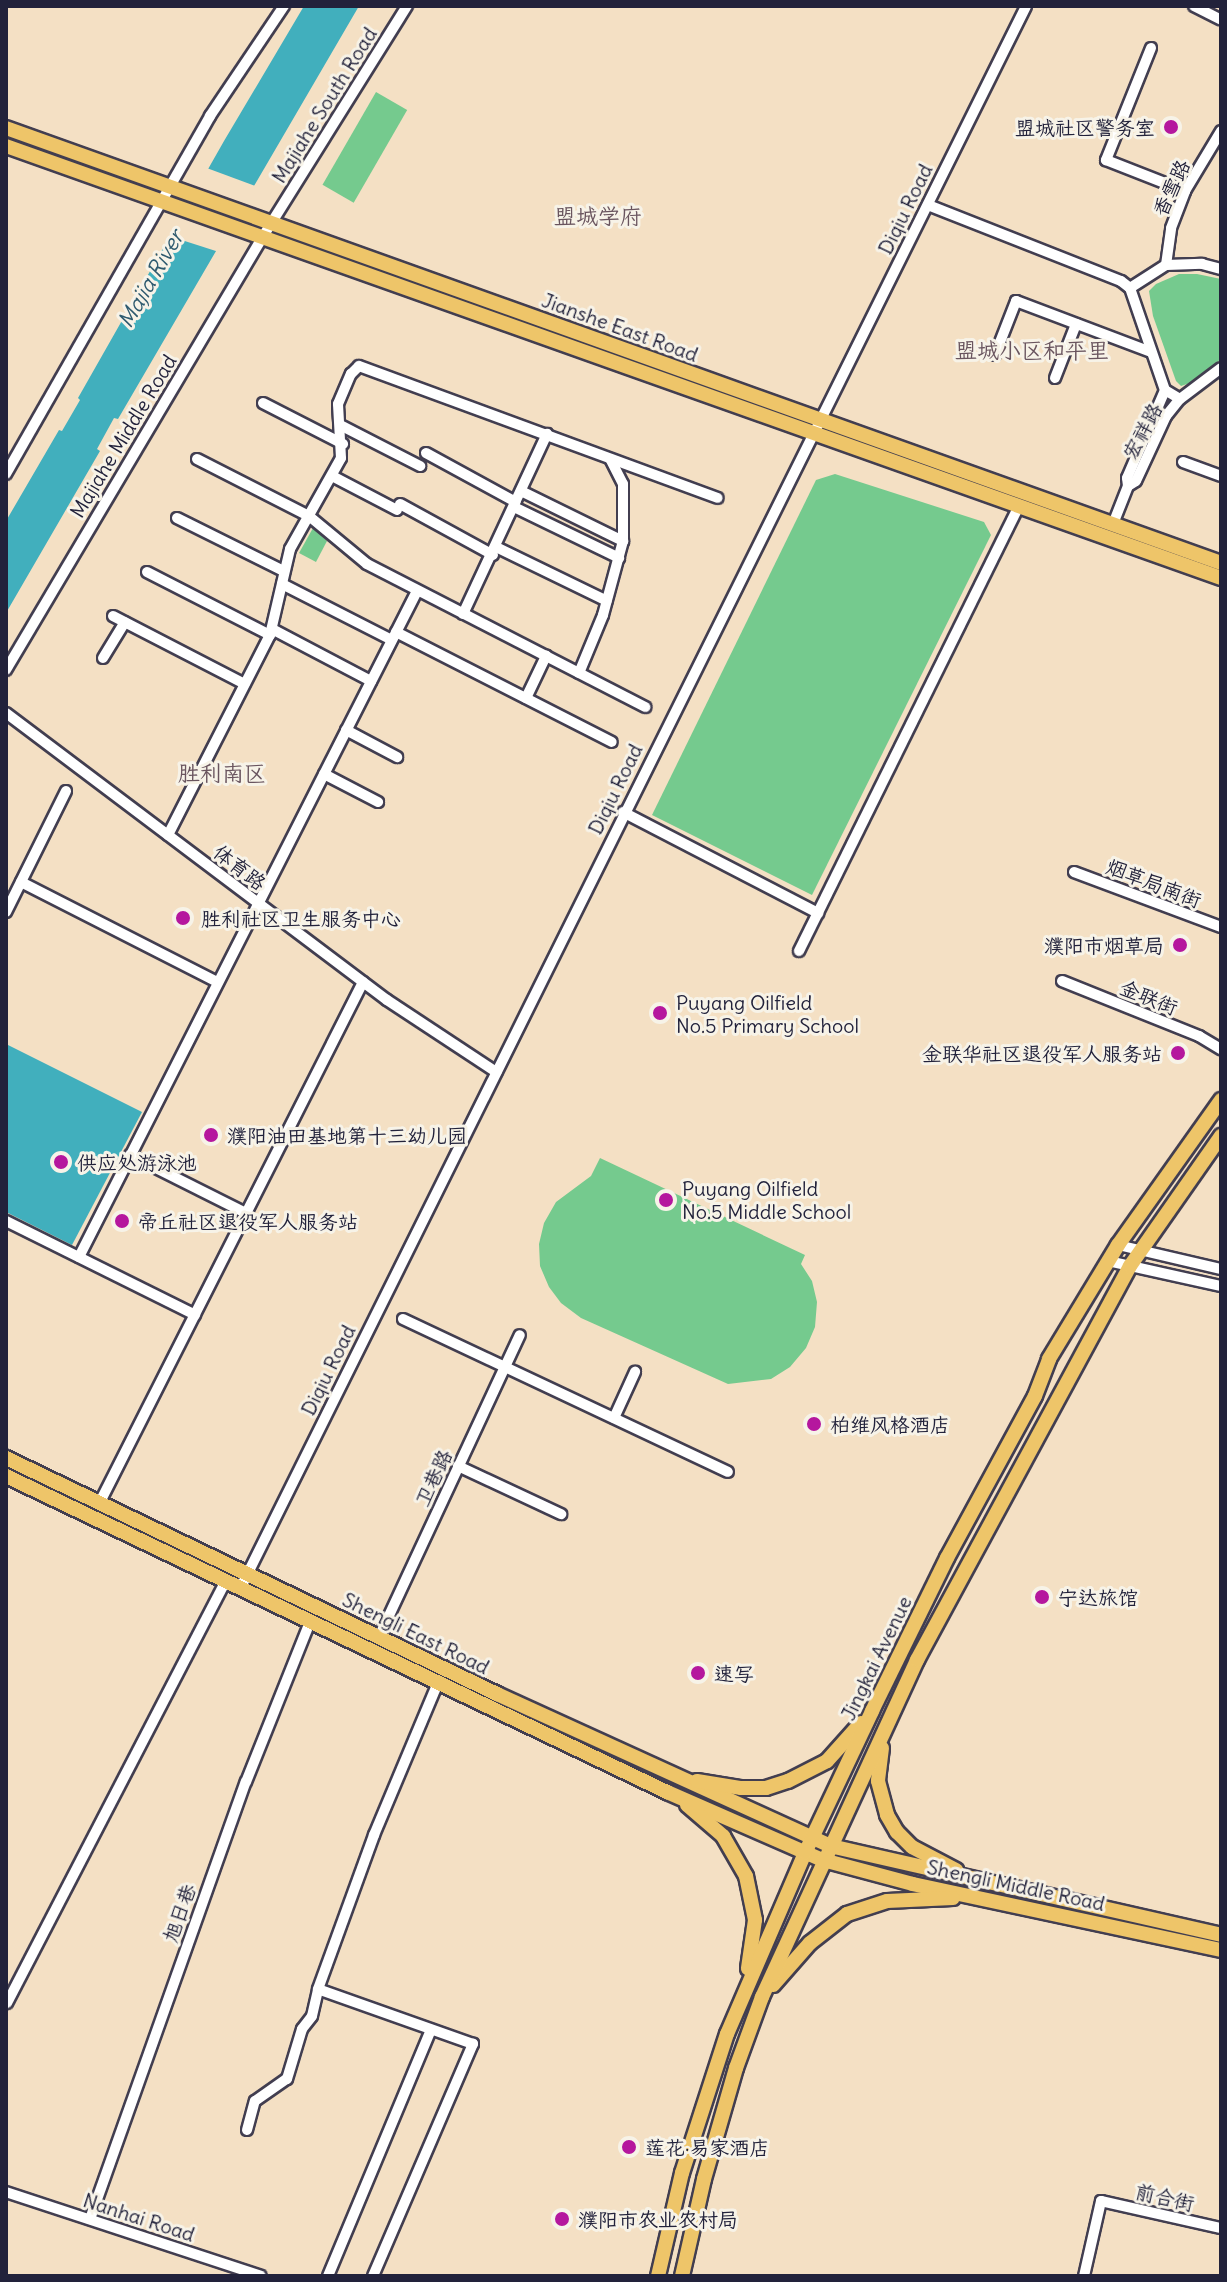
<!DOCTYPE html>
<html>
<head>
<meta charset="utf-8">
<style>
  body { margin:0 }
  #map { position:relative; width:1227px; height:2282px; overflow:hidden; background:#f4e0c4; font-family:Delius,"LXGW WenKai TC",sans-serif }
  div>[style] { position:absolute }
  .green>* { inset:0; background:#75ca8e; transform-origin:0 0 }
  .water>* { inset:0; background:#41afbd }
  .pier>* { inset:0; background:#f4e0c4 }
  .roads { filter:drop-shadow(2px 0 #423e50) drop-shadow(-2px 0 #423e50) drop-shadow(0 2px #423e50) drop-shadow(0 -2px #423e50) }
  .minor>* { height:10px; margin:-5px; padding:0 5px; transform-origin:5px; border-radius:5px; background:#fff }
  .major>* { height:14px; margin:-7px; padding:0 7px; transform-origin:7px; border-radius:7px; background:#eec569 }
  .dots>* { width:22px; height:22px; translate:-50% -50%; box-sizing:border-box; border:4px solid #f7f3e8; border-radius:50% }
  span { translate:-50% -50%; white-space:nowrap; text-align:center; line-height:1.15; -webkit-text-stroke:6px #f7f3e8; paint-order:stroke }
  .street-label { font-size:20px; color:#22223b }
  .poi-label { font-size:20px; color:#22223b }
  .right { translate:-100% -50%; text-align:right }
  .left { translate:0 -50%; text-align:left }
  .neighbourhood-label { font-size:22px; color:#69545e }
  .water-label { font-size:22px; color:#2e5a6f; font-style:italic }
  .frame { position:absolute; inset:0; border:8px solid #22223b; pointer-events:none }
</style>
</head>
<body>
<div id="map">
  <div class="green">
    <i style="left:376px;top:92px;width:36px;height:107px;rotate:30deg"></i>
    <i style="clip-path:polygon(1197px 274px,1221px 279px,1221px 359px,1193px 382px,1181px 386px,1176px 381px,1153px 316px,1149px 291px,1156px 284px,1179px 274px)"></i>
    <i style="clip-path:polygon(835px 474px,984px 522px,991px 535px,812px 895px,652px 815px,816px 480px)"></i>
    <i style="clip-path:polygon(313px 528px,327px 541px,316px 562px,299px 553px)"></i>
    <i style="clip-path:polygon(600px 1158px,805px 1255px,801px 1264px,812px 1281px,817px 1302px,815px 1327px,806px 1348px,790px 1367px,771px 1379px,728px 1384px,581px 1318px,561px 1303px,549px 1287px,540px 1266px,539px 1244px,544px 1223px,556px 1202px,591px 1176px)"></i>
  </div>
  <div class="water">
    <i style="clip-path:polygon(304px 6px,359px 6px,118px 419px,114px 418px,97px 449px,100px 451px,6px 613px,6px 521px,59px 430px,62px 431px,80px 400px,78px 398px,224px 141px)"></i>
    <i style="clip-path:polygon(6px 1044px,142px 1112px,72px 1245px,6px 1212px)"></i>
  </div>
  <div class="pier">
    <i style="clip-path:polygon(204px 167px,258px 187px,219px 252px,166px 235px)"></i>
  </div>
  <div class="roads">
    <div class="minor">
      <i style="left:1194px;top:6px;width:30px;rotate:27deg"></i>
      <i style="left:1151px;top:48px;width:121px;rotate:111.9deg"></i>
      <i style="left:1106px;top:160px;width:85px;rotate:21.4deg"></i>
      <i style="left:928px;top:205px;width:207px;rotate:21.5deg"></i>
      <i style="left:1121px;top:281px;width:11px;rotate:38deg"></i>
      <i style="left:1130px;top:288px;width:108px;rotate:71.1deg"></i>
      <i style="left:1165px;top:390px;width:17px;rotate:31deg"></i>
      <i style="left:1166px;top:265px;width:37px;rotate:-82deg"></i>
      <i style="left:1171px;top:228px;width:40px;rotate:-69deg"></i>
      <i style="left:1185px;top:191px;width:70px;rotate:-59deg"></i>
      <i style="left:1130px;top:288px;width:43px;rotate:-32.6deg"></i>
      <i style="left:1166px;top:265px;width:36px;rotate:-2deg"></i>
      <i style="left:1202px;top:264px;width:20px;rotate:15deg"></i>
      <i style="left:995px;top:355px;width:58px;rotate:-68.7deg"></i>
      <i style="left:1016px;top:301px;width:144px;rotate:20.7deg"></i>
      <i style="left:1055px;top:378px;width:58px;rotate:-68.7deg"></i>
      <i style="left:263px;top:403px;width:90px;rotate:27.1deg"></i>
      <i style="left:342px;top:426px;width:88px;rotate:27.1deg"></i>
      <i style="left:426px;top:453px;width:102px;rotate:28.6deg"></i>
      <i style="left:197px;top:459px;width:126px;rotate:27deg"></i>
      <i style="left:309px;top:516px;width:75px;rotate:39.6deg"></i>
      <i style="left:367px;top:564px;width:313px;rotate:27.2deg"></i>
      <i style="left:1183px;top:462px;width:40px;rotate:20.2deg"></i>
      <i style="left:6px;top:474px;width:412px;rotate:-60.3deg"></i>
      <i style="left:210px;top:116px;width:133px;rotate:-56.1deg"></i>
      <i style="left:334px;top:477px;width:71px;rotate:27.6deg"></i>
      <i style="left:1128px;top:486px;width:8px;rotate:-97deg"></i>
      <i style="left:1127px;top:478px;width:96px;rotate:-66.6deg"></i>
      <i style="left:521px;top:491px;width:114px;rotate:26.1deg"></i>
      <i style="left:400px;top:504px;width:106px;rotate:28.7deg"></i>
      <i style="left:514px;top:507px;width:117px;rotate:25.9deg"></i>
      <i style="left:177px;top:518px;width:119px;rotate:26.4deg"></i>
      <i style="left:1113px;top:524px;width:41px;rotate:-68.5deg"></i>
      <i style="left:1128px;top:486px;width:9px;rotate:-32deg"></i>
      <i style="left:1136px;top:481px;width:72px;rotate:-65.2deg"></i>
      <i style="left:1166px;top:416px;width:22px;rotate:-51deg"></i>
      <i style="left:1180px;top:399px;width:51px;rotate:-37.1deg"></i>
      <i style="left:496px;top:547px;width:123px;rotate:25.9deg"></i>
      <i style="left:147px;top:572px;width:138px;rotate:27.1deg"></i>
      <i style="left:282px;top:584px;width:123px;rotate:27deg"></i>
      <i style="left:463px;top:614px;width:199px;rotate:-65deg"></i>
      <i style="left:113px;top:616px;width:148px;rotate:27.3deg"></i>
      <i style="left:272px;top:629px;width:112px;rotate:27.7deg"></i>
      <i style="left:396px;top:632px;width:242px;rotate:27deg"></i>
      <i style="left:103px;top:658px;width:42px;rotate:-58.6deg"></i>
      <i style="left:6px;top:670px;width:502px;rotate:-59.35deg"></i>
      <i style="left:262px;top:238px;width:274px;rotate:-58deg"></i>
      <i style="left:579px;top:673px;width:63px;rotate:-67.5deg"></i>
      <i style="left:603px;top:615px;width:77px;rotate:-74.9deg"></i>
      <i style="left:623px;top:541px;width:57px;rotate:-90deg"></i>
      <i style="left:623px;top:484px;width:28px;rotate:-117deg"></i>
      <i style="left:526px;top:698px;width:47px;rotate:-64.5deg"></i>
      <i style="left:6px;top:713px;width:477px;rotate:37deg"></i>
      <i style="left:387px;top:1000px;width:131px;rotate:33.4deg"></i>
      <i style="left:346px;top:730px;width:58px;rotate:27.9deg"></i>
      <i style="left:324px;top:774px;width:61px;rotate:27.4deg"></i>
      <i style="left:623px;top:812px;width:220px;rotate:27.4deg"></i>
      <i style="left:168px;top:835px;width:225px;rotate:-63deg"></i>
      <i style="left:270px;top:635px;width:88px;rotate:-76.9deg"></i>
      <i style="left:290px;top:549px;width:104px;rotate:-60.7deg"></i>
      <i style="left:341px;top:458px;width:54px;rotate:-93.2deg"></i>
      <i style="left:338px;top:404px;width:33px;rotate:-67deg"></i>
      <i style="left:351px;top:374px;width:11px;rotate:-45deg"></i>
      <i style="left:359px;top:366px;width:382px;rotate:20.2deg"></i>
      <i style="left:1074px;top:872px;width:157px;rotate:20.5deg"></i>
      <i style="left:21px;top:882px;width:220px;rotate:27deg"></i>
      <i style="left:6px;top:912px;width:135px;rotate:-63.6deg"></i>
      <i style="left:799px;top:951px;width:495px;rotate:-63.7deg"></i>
      <i style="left:1062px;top:981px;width:148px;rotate:21.9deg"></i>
      <i style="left:1199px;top:1036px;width:26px;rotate:31deg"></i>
      <i style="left:130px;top:1155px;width:130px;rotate:26.6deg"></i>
      <i style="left:6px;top:1221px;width:211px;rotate:26.4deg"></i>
      <i style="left:1118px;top:1245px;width:106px;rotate:13.1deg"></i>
      <i style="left:79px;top:1257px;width:747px;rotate:-63.09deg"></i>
      <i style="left:1108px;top:1261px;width:116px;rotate:12.5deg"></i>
      <i style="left:403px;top:1319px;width:359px;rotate:25.2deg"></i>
      <i style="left:614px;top:1418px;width:51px;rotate:-65.5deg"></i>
      <i style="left:458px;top:1466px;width:114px;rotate:25deg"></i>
      <i style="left:99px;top:1504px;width:585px;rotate:-63.17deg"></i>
      <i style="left:240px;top:1589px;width:1767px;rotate:-63.59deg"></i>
      <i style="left:379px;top:1637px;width:333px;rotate:-65deg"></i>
      <i style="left:7px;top:2003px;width:474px;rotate:-62.6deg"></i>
      <i style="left:247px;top:2130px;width:30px;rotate:-75deg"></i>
      <i style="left:255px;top:2101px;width:39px;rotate:-35deg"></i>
      <i style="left:287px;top:2079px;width:52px;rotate:-73.3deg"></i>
      <i style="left:302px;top:2029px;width:16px;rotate:-52deg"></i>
      <i style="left:312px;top:2016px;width:28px;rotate:-77deg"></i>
      <i style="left:6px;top:2192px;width:268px;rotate:18.2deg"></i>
      <i style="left:90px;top:2219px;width:464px;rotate:-70.4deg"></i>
      <i style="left:246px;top:1782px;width:172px;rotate:-68.2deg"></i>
      <i style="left:328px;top:2276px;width:267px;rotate:-67.3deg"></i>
      <i style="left:373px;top:2276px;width:253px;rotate:-66.7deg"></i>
      <i style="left:473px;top:2044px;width:164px;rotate:-160.5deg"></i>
      <i style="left:318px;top:1989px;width:164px;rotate:-70deg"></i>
      <i style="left:374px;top:1835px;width:165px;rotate:-67.2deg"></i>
      <i style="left:1084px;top:2276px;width:77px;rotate:-77.2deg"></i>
      <i style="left:1101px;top:2201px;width:123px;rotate:12.7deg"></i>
    </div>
    <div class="major">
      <i style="left:6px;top:128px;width:1291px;rotate:19.7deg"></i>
      <i style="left:6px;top:146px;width:1290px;rotate:19.57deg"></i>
      <i style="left:6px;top:1458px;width:545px;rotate:25.67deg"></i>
      <i style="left:497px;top:1694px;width:366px;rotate:24.5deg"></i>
      <i style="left:830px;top:1846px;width:401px;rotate:12.8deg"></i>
      <i style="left:6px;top:1476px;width:733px;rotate:25.55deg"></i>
      <i style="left:667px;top:1792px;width:170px;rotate:23.6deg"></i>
      <i style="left:823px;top:1860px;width:93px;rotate:14.9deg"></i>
      <i style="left:913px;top:1884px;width:315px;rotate:12.1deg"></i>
      <i style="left:882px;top:1748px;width:33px;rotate:97deg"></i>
      <i style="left:878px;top:1781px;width:35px;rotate:75deg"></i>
      <i style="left:887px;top:1815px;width:20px;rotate:60deg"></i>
      <i style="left:897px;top:1832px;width:21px;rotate:45deg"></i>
      <i style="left:912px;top:1847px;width:50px;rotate:27.6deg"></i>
      <i style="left:697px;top:1781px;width:45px;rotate:9deg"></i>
      <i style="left:741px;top:1788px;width:25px"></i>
      <i style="left:766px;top:1788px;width:23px;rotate:-18deg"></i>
      <i style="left:788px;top:1781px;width:44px;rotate:-27.1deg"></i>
      <i style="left:827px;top:1761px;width:51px;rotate:-48.2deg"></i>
      <i style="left:687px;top:1805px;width:48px;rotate:40.7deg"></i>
      <i style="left:723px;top:1836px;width:46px;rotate:60.1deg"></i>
      <i style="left:746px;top:1876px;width:45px;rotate:78.4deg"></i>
      <i style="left:755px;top:1920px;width:49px;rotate:98.3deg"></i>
      <i style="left:773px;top:1985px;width:56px;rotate:-48.6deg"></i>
      <i style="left:810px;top:1943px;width:47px;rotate:-38.1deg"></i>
      <i style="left:847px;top:1914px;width:42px;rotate:-18deg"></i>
      <i style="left:887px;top:1901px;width:66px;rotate:-2.6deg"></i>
      <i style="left:658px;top:2276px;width:106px;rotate:-76.9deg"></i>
      <i style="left:682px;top:2173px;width:146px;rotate:-72.1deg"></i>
      <i style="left:727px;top:2034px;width:197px;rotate:-66.7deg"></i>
      <i style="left:805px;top:1853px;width:157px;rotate:-64.7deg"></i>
      <i style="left:872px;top:1711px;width:170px;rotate:-63.9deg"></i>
      <i style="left:947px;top:1558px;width:184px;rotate:-61.5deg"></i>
      <i style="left:1035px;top:1396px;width:40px;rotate:-69deg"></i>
      <i style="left:1049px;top:1359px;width:133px;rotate:-58.8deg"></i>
      <i style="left:1118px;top:1245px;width:178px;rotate:-54.6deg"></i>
      <i style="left:682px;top:2276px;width:99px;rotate:-77.2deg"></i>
      <i style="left:704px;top:2179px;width:116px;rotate:-73.9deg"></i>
      <i style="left:736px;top:2068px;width:76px;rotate:-69.9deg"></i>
      <i style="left:762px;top:1997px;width:371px;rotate:-65.3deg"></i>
      <i style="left:917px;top:1660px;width:448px;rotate:-61.6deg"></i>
      <i style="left:1130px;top:1266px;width:159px;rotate:-55deg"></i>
    </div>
  </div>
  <div class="dots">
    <i style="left:1171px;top:127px;background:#b5179e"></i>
    <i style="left:183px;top:918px;background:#b5179e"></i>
    <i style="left:1180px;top:945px;background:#b5179e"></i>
    <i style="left:660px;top:1013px;background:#b5179e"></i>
    <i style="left:1178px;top:1053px;background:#b5179e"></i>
    <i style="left:211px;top:1135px;background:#b5179e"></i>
    <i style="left:61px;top:1162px;background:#b5179e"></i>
    <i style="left:666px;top:1200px;background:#b5179e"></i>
    <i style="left:122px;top:1221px;background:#b5179e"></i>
    <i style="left:814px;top:1424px;background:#b5179e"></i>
    <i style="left:1042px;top:1597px;background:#b5179e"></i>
    <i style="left:698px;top:1673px;background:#b5179e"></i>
    <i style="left:629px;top:2147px;background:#b5179e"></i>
    <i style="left:562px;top:2219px;background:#b5179e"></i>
  </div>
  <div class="street-label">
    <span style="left:324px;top:105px;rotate:-58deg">Majiahe South Road</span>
    <span style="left:1171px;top:188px;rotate:-65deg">香雪路</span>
    <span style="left:905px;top:209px;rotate:-64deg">Diqiu Road</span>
    <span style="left:620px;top:327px;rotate:20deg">Jianshe East Road</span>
    <span style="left:1142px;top:431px;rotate:-62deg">宏祥路</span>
    <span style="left:123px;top:436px;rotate:-59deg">Majiahe Middle Road</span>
    <span style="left:615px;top:789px;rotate:-64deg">Diqiu Road</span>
    <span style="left:240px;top:867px;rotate:38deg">体育路</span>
    <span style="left:1154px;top:883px;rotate:21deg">烟草局南街</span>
    <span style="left:1149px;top:997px;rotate:22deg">金联街</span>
    <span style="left:328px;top:1370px;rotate:-64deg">Diqiu Road</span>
    <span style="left:433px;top:1478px;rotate:-65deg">卫巷路</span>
    <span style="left:416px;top:1633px;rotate:26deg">Shengli East Road</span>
    <span style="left:876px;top:1658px;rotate:-64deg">Jingkai Avenue</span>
    <span style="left:1016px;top:1885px;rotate:12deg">Shengli Middle Road</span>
    <span style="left:179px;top:1913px;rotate:-70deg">旭日巷</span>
    <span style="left:1165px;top:2197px;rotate:13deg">前合街</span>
    <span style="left:139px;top:2217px;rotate:18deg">Nanhai Road</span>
  </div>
  <div class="poi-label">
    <span class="right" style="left:1155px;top:127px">盟城社区警务室</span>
    <span class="left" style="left:201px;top:918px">胜利社区卫生服务中心</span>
    <span class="right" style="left:1164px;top:945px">濮阳市烟草局</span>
    <span class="left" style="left:676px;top:1014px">Puyang Oilfield<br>No.5 Primary School</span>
    <span class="right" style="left:1162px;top:1053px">金联华社区退役军人服务站</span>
    <span class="left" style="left:227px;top:1135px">濮阳油田基地第十三幼儿园</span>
    <span class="left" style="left:77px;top:1162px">供应处游泳池</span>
    <span class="left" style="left:682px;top:1200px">Puyang Oilfield<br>No.5 Middle School</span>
    <span class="left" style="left:138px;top:1221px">帝丘社区退役军人服务站</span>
    <span class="left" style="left:830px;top:1424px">柏维风格酒店</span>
    <span class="left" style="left:1058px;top:1597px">宁达旅馆</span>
    <span class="left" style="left:714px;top:1673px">速写</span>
    <span class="left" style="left:645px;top:2147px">莲花·易家酒店</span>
    <span class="left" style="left:578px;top:2219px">濮阳市农业农村局</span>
  </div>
  <div class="neighbourhood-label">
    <span style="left:598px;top:217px">盟城学府</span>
    <span style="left:1032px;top:351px">盟城小区和平里</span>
    <span style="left:222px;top:774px">胜利南区</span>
  </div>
  <div class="water-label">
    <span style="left:151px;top:279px;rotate:-60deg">Majia River</span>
  </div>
  <div class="frame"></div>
</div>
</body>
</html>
